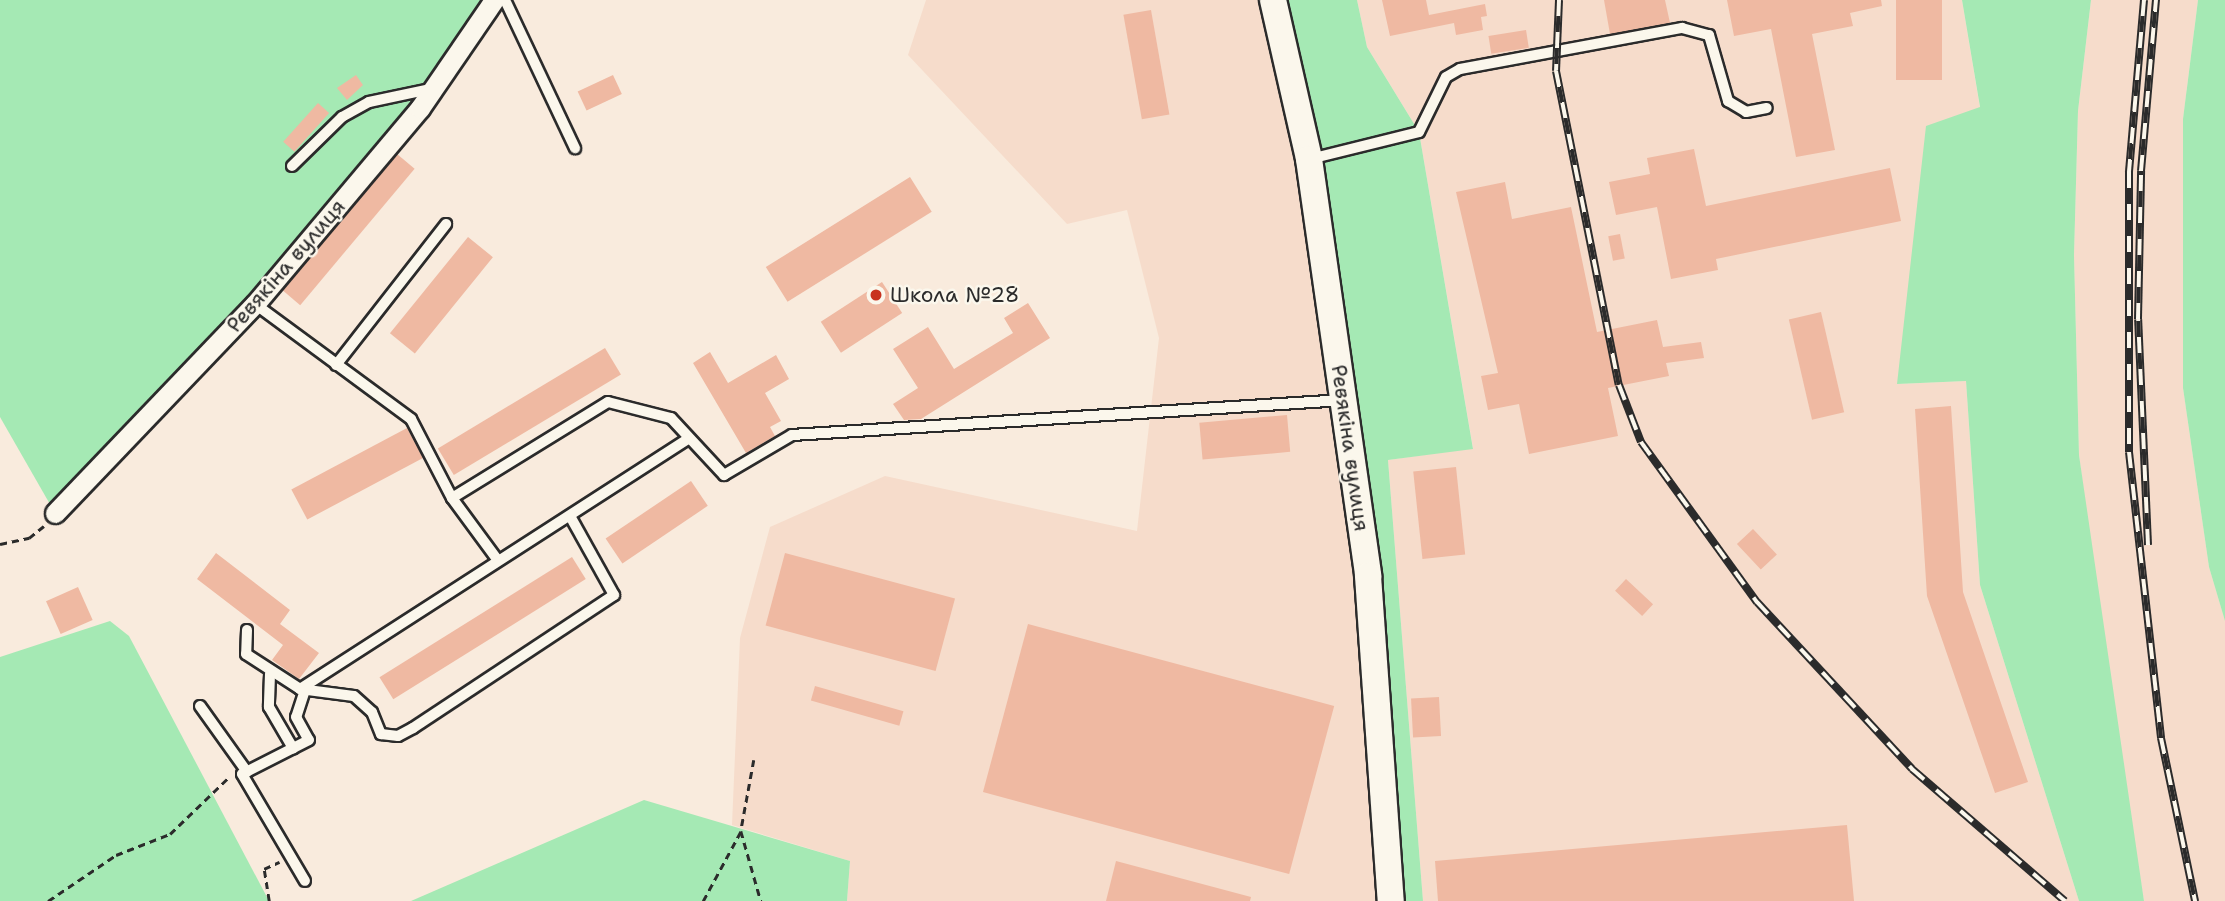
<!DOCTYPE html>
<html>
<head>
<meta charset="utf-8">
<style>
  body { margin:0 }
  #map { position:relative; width:2225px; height:901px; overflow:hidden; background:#f9ebdd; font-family:"Shantell Sans",sans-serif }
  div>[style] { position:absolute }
  .built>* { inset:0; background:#f6dccb }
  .green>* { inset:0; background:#a5e9b4 }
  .building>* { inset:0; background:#efb9a2; transform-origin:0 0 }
  .path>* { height:2.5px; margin-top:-1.25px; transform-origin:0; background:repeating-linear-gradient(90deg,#2b2b2b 0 7px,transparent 0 12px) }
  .roads { filter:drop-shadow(2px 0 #2b2b2b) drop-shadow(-2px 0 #2b2b2b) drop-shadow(0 2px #2b2b2b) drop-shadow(0 -2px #2b2b2b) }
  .lane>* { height:10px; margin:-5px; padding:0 5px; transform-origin:5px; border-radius:5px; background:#fbf7ec }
  .street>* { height:19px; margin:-9.5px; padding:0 9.5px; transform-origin:9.5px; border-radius:9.5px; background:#fbf7ec }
  .secondary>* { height:26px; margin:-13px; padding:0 13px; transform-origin:13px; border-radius:13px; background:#fbf7ec }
  .rail>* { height:8px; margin-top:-4px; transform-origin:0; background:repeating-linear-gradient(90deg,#fbf7ec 0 16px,#2b2b2b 0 32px); box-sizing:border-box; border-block:2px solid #2b2b2b }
  .dots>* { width:19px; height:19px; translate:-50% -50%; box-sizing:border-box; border:4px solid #fbf7ec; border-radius:50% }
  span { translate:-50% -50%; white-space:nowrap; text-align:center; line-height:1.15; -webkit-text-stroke:5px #fbf7ec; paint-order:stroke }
  .street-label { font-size:21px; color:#2b2b2b }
  .poi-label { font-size:21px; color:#2b2b2b }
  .left { translate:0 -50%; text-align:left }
</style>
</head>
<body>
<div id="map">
  <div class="built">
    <i style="clip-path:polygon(926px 0,1273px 0,1309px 159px,1391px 901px,847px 901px,850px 861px,732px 825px,740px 638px,770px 527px,885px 476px,1137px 531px,1159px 338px,1127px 210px,1067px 224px,908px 55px)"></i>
    <i style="clip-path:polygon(1357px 0,1962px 0,1980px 108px,1898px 384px,1966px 381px,1980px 585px,2079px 901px,1423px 901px,1388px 460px,1473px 448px,1419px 132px,1367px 47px)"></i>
    <i style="clip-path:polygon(2091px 0,2198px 0,2183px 119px,2183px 388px,2209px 567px,2225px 621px,2225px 901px,2144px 901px,2109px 690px,2079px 455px,2074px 255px,2078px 111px)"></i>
  </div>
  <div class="green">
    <i style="clip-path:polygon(0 0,494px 0,364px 176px,55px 513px,0 417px)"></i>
    <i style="clip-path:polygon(1273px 0,1357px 0,1367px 47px,1419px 132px,1473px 449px,1388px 460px,1423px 901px,1391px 901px,1368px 576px)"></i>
    <i style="clip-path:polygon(1962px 0,2091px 0,2078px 111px,2074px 255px,2079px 455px,2144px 901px,2079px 901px,1980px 585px,1966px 381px,1897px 384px,1926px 126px,1980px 107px)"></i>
    <i style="clip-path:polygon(2198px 0,2225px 0,2225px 621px,2209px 567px,2183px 388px,2183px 119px)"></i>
    <i style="clip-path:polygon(110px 621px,129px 636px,269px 901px,0 901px,0 657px)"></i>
    <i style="clip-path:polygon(644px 800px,850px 861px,847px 901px,411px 901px)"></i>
  </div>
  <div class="building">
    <i style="clip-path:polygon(1382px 0,1426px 0,1429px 15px,1485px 4px,1487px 16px,1481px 17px,1483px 30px,1456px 35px,1454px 23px,1390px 36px)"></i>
    <i style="clip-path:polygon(1604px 0,1665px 0,1670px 23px,1610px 34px)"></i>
    <i style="clip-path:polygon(1727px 0,1881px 0,1882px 6px,1850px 13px,1853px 26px,1812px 34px,1835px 150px,1796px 157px,1771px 29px,1734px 36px)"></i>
    <i style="left:1896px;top:0;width:46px;height:80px"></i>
    <i style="left:1151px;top:10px;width:106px;height:28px;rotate:80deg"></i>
    <i style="left:1526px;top:30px;width:18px;height:38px;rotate:81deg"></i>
    <i style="clip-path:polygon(356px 75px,363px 85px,347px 100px,337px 88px)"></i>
    <i style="left:613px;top:75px;width:21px;height:39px;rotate:65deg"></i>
    <i style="left:318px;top:103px;width:15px;height:52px;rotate:42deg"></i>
    <i style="clip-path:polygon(1694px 149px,1706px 206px,1890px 168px,1901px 221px,1716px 259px,1718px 270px,1671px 279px,1657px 207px,1616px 215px,1609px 182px,1650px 174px,1647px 158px)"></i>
    <i style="left:397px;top:154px;width:23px;height:178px;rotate:40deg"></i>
    <i style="left:910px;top:177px;width:41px;height:170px;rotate:58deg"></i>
    <i style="clip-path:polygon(1505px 182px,1512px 219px,1571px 207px,1597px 332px,1657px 320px,1663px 347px,1701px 342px,1704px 358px,1666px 363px,1669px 376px,1608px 388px,1618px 436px,1529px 454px,1519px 404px,1488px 410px,1481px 376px,1498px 373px,1456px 192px)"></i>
    <i style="left:1620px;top:234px;width:25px;height:12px;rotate:79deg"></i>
    <i style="left:468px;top:237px;width:32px;height:124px;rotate:39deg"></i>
    <i style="left:882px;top:282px;width:37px;height:73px;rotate:57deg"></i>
    <i style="clip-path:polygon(1028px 303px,1050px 338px,921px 419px,904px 420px,893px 404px,918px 388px,893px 349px,928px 327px,954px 369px,1013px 333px,1004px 318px)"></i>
    <i style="left:1821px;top:312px;width:103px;height:33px;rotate:77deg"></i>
    <i style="left:605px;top:348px;width:31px;height:195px;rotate:59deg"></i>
    <i style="clip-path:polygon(710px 352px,728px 383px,776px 355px,789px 379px,765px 393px,781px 421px,770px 427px,775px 436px,746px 453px,693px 363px)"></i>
    <i style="clip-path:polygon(1951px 406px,1963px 592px,2028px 782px,1995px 793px,1927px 596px,1915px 409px)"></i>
    <i style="left:1287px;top:415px;width:37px;height:88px;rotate:85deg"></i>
    <i style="left:407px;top:428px;width:34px;height:131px;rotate:62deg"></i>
    <i style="left:1456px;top:467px;width:88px;height:43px;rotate:84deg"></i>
    <i style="left:691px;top:481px;width:30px;height:103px;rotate:56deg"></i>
    <i style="left:1753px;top:529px;width:35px;height:22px;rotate:47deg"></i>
    <i style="clip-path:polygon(216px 553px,290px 610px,280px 624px,319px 653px,299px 679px,272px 660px,283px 645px,197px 579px)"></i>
    <i style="left:785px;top:553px;width:176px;height:75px;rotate:15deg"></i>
    <i style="left:572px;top:557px;width:26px;height:227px;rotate:58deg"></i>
    <i style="left:1626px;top:579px;width:37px;height:16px;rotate:43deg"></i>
    <i style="left:78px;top:587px;width:36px;height:35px;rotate:66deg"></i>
    <i style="left:1028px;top:624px;width:317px;height:174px;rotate:15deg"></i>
    <i style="left:815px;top:686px;width:92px;height:15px;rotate:16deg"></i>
    <i style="left:1439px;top:697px;width:39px;height:28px;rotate:87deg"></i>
    <i style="clip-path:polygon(1847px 825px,1854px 901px,1438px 901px,1435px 861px)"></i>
    <i style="clip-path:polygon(1116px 861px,1251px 897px,1250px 901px,1106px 901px)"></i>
  </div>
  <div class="path">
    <i style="left:0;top:544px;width:30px;rotate:-12deg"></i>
    <i style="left:29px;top:538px;width:19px;rotate:-39deg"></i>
    <i style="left:754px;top:760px;width:72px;rotate:100.4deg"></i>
    <i style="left:741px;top:831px;width:73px;rotate:74.1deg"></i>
    <i style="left:48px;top:901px;width:82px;rotate:-34.1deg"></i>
    <i style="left:116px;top:855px;width:58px;rotate:-21.3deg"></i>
    <i style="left:170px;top:834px;width:83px;rotate:-44deg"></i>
    <i style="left:269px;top:901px;width:32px;rotate:-99deg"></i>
    <i style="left:264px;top:869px;width:17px;rotate:-25deg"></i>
    <i style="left:703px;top:901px;width:80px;rotate:-61.5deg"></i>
  </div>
  <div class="roads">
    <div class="lane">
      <i style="left:505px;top:0;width:164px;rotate:64.7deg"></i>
      <i style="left:1310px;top:159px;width:112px;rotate:-13.9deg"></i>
      <i style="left:1419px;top:132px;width:61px;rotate:-63.9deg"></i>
      <i style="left:1446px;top:77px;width:16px;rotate:-30deg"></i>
      <i style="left:1460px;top:69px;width:226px;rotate:-10.5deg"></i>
      <i style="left:1682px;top:28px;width:28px;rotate:15deg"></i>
      <i style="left:1709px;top:35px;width:69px;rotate:73.9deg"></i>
      <i style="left:1728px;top:101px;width:21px;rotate:31deg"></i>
      <i style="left:1746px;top:112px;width:21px;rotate:-11deg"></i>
      <i style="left:292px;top:166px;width:70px;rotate:-44.4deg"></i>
      <i style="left:342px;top:117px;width:31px;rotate:-29deg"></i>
      <i style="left:369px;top:102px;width:62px;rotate:-12deg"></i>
      <i style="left:255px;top:304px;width:194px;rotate:36.4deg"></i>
      <i style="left:411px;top:419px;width:89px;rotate:62.6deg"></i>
      <i style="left:452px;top:498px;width:76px;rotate:53.6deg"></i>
      <i style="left:336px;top:365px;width:179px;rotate:-52deg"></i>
      <i style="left:452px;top:498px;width:183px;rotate:-31.6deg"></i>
      <i style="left:608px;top:402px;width:65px;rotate:14.3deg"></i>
      <i style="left:671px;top:418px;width:78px;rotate:47.1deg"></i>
      <i style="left:724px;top:475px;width:79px;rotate:-30.5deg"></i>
      <i style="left:792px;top:435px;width:552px;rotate:-3.63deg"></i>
      <i style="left:247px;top:630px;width:24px;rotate:92deg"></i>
      <i style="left:246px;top:654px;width:64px;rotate:32.9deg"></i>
      <i style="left:300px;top:689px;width:460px;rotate:-32.8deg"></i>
      <i style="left:270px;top:674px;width:33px;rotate:92deg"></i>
      <i style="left:269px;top:707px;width:48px;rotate:59.7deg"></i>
      <i style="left:300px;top:689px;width:54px;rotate:7.4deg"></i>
      <i style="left:354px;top:696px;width:24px;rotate:42deg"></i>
      <i style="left:372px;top:712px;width:24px;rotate:68deg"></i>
      <i style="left:381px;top:734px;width:17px;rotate:7deg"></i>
      <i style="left:398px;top:736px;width:17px;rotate:-28deg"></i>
      <i style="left:413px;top:728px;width:241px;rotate:-33.5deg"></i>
      <i style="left:614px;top:595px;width:90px;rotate:-119.1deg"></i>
      <i style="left:305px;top:690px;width:28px;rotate:108deg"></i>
      <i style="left:296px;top:717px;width:26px;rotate:61deg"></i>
      <i style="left:309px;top:740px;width:75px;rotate:153.1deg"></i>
      <i style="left:242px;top:774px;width:124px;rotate:59.5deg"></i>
      <i style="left:200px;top:706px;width:81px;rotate:54.5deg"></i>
    </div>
    <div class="street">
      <i style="left:55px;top:513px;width:289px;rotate:-46.3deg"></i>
      <i style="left:255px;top:304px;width:256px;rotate:-49.9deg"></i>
      <i style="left:420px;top:108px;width:131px;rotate:-55.6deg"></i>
    </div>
    <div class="secondary">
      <i style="left:1273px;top:0;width:163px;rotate:77.2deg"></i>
      <i style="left:1309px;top:159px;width:421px;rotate:81.9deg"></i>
      <i style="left:1368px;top:576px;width:326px;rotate:86deg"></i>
    </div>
  </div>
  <div class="rail">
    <i style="left:1559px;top:0;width:71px;rotate:92.4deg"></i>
    <i style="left:1556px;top:71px;width:320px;rotate:78.7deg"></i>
    <i style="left:1619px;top:385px;width:61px;rotate:68.9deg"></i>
    <i style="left:1641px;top:442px;width:198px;rotate:54.1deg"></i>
    <i style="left:1757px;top:602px;width:228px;rotate:47.1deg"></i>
    <i style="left:1912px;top:769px;width:202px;rotate:40.8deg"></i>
    <i style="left:2144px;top:0;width:173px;rotate:95deg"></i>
    <i style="left:2129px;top:172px;width:280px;rotate:90deg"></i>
    <i style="left:2129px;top:452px;width:288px;rotate:83.6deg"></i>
    <i style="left:2161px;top:738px;width:167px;rotate:78.2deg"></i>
    <i style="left:2148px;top:545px;width:226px;rotate:-92.5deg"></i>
    <i style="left:2138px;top:319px;width:148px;rotate:-88.8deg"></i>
    <i style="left:2141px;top:171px;width:172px;rotate:-85deg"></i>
  </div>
  <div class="dots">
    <i style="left:876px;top:295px;background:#c8321e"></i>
  </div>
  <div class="street-label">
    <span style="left:286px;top:266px;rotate:-49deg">Ревякіна вулиця</span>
    <span style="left:1350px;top:448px;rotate:82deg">Ревякіна вулиця</span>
  </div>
  <div class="poi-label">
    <span class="left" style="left:890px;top:295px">Школа №28</span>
  </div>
</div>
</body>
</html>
